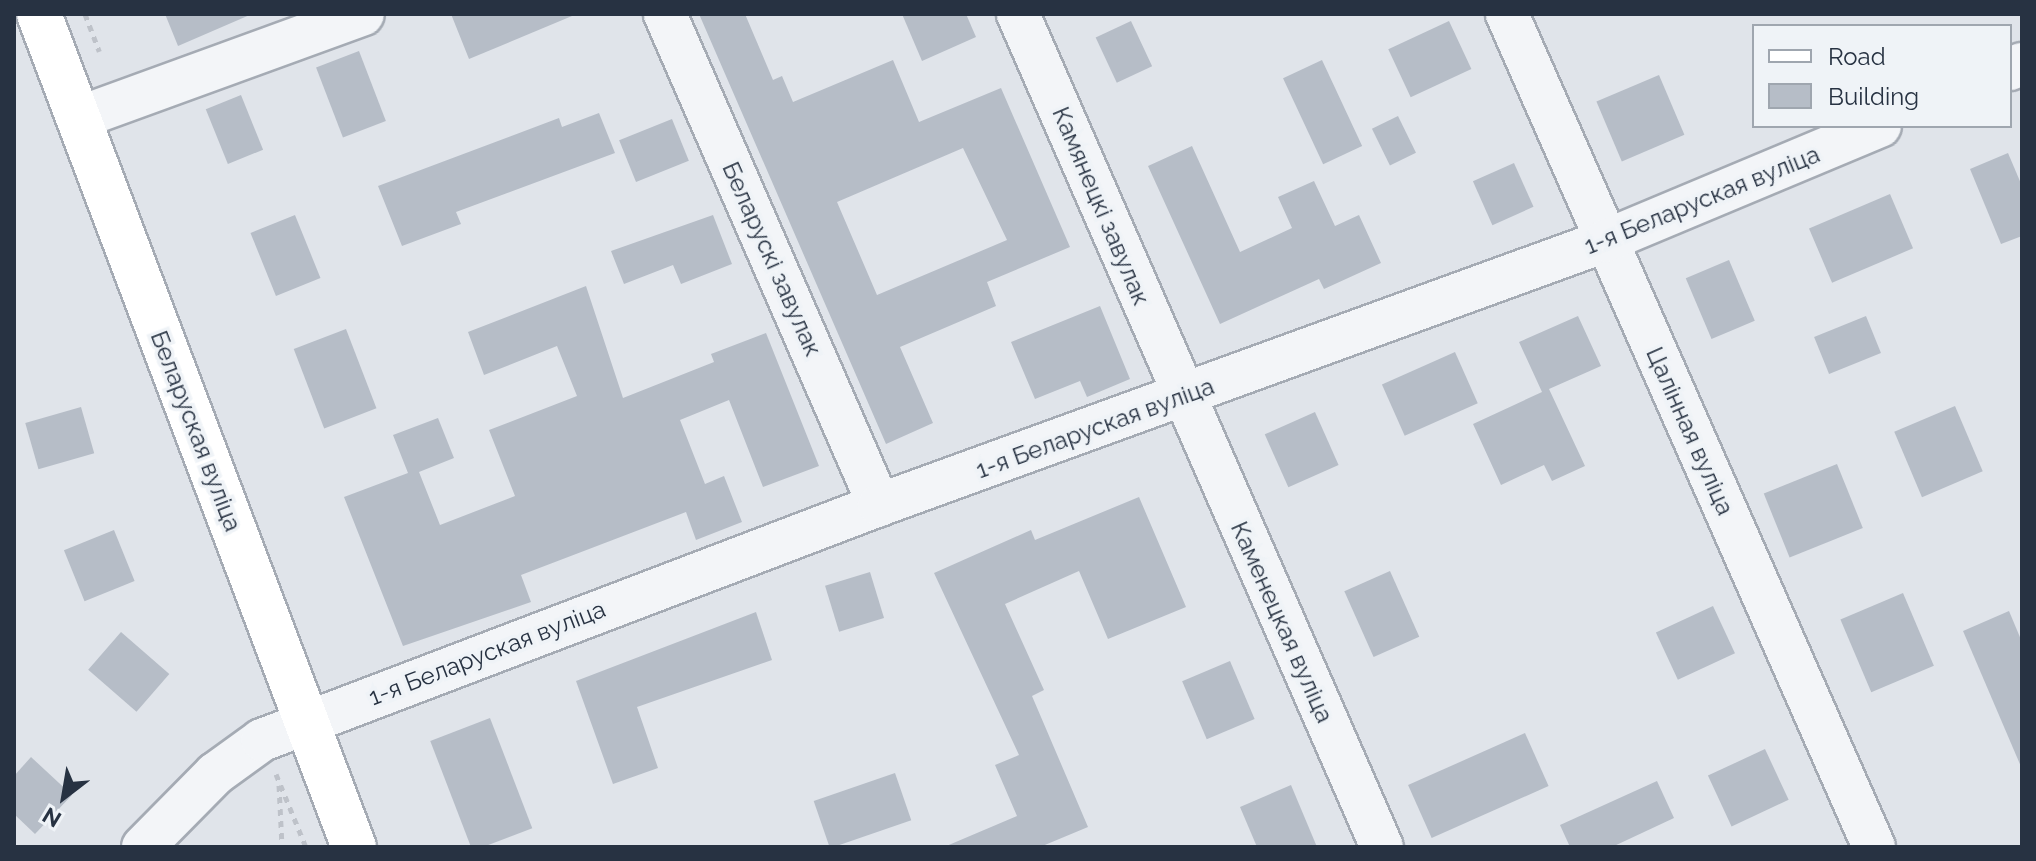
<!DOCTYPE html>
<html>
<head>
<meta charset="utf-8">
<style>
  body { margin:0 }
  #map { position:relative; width:2036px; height:861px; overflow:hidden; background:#e0e4ea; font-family:Raleway,sans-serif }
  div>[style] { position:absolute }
  .building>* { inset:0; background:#b6bdc7; transform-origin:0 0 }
  .path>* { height:5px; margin-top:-2.5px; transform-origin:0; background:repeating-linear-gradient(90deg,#bec2c9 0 6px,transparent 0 12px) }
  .roads { filter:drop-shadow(2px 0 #a5abb4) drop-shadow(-2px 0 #a5abb4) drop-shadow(0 2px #a5abb4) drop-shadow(0 -2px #a5abb4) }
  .street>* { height:42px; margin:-21px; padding:0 21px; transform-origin:21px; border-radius:21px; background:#f3f5f8 }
  .secondary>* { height:44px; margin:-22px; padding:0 22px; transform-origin:22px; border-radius:22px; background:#fff }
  span { translate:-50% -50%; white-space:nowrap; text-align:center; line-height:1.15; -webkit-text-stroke:7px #eff3f7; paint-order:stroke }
  .street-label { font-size:24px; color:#273242 }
  .frame { position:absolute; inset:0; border:16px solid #273242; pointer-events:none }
  .legend { position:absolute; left:1752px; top:24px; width:260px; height:104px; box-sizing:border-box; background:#eff3f7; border:2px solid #9fa6af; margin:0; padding:10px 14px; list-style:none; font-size:24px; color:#273242 }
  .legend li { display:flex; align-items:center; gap:16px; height:40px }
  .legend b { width:40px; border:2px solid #9fa6af }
  .north { position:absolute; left:24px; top:757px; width:80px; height:80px; -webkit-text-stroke:6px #eff3f7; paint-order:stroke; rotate:211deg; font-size:22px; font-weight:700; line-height:32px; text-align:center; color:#273242 }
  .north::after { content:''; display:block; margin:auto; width:28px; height:36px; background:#273242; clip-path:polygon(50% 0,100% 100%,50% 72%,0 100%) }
</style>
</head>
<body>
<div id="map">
  <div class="building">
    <i style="clip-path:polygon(165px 14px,252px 14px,178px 46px)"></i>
    <i style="clip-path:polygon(451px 14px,572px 14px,572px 16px,469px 59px)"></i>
    <i style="clip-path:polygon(evenodd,699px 14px,745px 14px,773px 80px,782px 76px,793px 102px,893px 60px,919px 122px,1001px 88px,1070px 247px,987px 282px,996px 306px,900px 347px,933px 423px,886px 444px,699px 14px,963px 148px,1007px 240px,877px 295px,837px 202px,963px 148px)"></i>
    <i style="clip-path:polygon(902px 14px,966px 14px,976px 37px,922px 61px)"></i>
    <i style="left:1131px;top:21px;width:50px;height:39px;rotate:65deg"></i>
    <i style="left:1449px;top:21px;width:53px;height:67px;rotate:65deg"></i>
    <i style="left:359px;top:51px;width:75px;height:46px;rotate:69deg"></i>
    <i style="left:1322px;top:60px;width:95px;height:43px;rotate:65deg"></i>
    <i style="left:1659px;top:75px;width:65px;height:68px;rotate:67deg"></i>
    <i style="left:241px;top:95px;width:59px;height:38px;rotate:68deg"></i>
    <i style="clip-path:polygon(599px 113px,615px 153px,456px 212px,461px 224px,402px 246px,378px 186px,559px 118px,562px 127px)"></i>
    <i style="left:1398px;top:116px;width:41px;height:29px;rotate:64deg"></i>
    <i style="left:672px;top:119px;width:45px;height:57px;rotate:68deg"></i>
    <i style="clip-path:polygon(1192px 146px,1240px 252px,1292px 228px,1278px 197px,1314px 181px,1335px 226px,1359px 215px,1381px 263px,1324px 289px,1319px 279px,1220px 324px,1148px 166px)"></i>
    <i style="clip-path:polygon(2008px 153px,2022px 186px,2022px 236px,2001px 244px,1970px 169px)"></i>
    <i style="left:1514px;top:163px;width:48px;height:45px;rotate:66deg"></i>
    <i style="left:1890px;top:194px;width:59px;height:88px;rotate:67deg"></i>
    <i style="left:295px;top:215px;width:68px;height:48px;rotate:68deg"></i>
    <i style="clip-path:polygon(713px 215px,732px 264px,681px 284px,673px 265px,624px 284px,611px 251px)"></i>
    <i style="left:1729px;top:260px;width:66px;height:47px;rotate:67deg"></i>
    <i style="clip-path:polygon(586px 286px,623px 398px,714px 362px,711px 354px,766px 333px,819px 466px,763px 487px,729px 400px,680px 420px,705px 484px,724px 476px,742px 522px,696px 540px,686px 512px,521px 575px,531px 602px,403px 646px,344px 497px,408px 473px,393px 435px,438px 418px,454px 458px,419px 472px,440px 525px,515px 496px,489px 430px,577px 396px,557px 346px,484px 375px,468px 332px)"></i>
    <i style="clip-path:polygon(1100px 306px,1130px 379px,1087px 397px,1080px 381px,1035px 399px,1011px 342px)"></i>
    <i style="clip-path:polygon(1578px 316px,1601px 366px,1549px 389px,1585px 466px,1552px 481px,1544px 465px,1501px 485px,1473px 424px,1542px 392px,1519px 342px)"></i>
    <i style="left:1866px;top:316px;width:40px;height:56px;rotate:68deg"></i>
    <i style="left:346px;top:329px;width:85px;height:56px;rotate:69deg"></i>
    <i style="left:1455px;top:352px;width:56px;height:80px;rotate:66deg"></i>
    <i style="left:1955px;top:406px;width:71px;height:66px;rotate:67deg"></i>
    <i style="left:81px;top:407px;width:48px;height:58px;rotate:74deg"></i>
    <i style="left:1315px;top:412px;width:58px;height:55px;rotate:66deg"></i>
    <i style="left:1837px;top:464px;width:69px;height:79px;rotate:68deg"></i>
    <i style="clip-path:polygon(1139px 497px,1186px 607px,1108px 639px,1079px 571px,1005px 604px,1044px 690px,1032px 696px,1088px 827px,1040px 847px,944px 847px,1017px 816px,995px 765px,1019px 755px,934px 573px,1031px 530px,1035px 540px)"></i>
    <i style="left:114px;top:530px;width:55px;height:54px;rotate:68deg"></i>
    <i style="left:1390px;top:571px;width:72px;height:50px;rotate:66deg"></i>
    <i style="left:870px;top:572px;width:48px;height:47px;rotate:73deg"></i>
    <i style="left:1903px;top:593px;width:79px;height:68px;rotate:67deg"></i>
    <i style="left:1713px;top:606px;width:52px;height:63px;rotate:65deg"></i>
    <i style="clip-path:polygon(2009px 611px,2022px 642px,2022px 769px,1963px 631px)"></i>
    <i style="clip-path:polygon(756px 612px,772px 660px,637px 707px,658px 768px,613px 784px,576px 681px)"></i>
    <i style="left:121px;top:632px;width:64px;height:50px;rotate:41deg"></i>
    <i style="left:1230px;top:661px;width:63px;height:52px;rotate:67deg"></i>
    <i style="left:490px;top:718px;width:118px;height:64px;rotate:69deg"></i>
    <i style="left:1525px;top:733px;width:58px;height:128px;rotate:66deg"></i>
    <i style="left:1765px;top:749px;width:56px;height:63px;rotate:65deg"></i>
    <i style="clip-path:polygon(31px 757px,72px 795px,35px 834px,14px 814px,14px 776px)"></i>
    <i style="left:895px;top:773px;width:50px;height:86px;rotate:71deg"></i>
    <i style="clip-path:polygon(1657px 781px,1674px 818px,1612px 847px,1570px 847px,1560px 825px)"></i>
    <i style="clip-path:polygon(1291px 785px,1317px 847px,1257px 847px,1240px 807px)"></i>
  </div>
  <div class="path">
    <i style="left:85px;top:14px;width:40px;rotate:69deg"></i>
    <i style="left:276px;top:774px;width:79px;rotate:67.7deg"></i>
    <i style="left:279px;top:785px;width:62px;rotate:87.2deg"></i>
  </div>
  <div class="roads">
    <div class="street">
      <i style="left:665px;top:14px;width:536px;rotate:66.45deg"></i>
      <i style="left:1018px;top:14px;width:909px;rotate:66.4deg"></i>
      <i style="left:1507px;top:14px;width:910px;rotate:66.22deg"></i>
      <i style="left:2010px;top:69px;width:13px;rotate:-23deg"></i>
      <i style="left:78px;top:118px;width:303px;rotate:-20deg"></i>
      <i style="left:143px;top:847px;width:103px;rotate:-45.4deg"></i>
      <i style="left:215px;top:774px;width:58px;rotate:-35.9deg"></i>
      <i style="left:262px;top:740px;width:660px;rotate:-20.85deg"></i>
      <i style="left:879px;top:505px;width:773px;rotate:-19.98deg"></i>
      <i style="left:1605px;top:241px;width:298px;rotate:-22.7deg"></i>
    </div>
    <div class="secondary">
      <i style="left:39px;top:14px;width:891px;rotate:69.29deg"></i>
    </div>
  </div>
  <div class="street-label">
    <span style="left:1702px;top:200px;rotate:-22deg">1-я Беларуская вуліца</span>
    <span style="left:1101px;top:206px;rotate:67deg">Камянецкі завулак</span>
    <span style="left:772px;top:259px;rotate:66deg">Беларускі завулак</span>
    <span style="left:1095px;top:428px;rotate:-20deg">1-я Беларуская вуліца</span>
    <span style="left:196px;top:431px;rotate:69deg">Беларуская вуліца</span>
    <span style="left:1690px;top:431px;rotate:66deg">Цалінная вуліца</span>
    <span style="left:1282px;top:622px;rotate:66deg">Каменецкая вуліца</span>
    <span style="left:487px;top:653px;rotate:-21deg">1-я Беларуская вуліца</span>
  </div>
  <div class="frame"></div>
  <ul class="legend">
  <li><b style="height:10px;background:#fff"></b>Road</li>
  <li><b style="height:22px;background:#b6bdc7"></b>Building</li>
  </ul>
  <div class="north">N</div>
</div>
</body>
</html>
